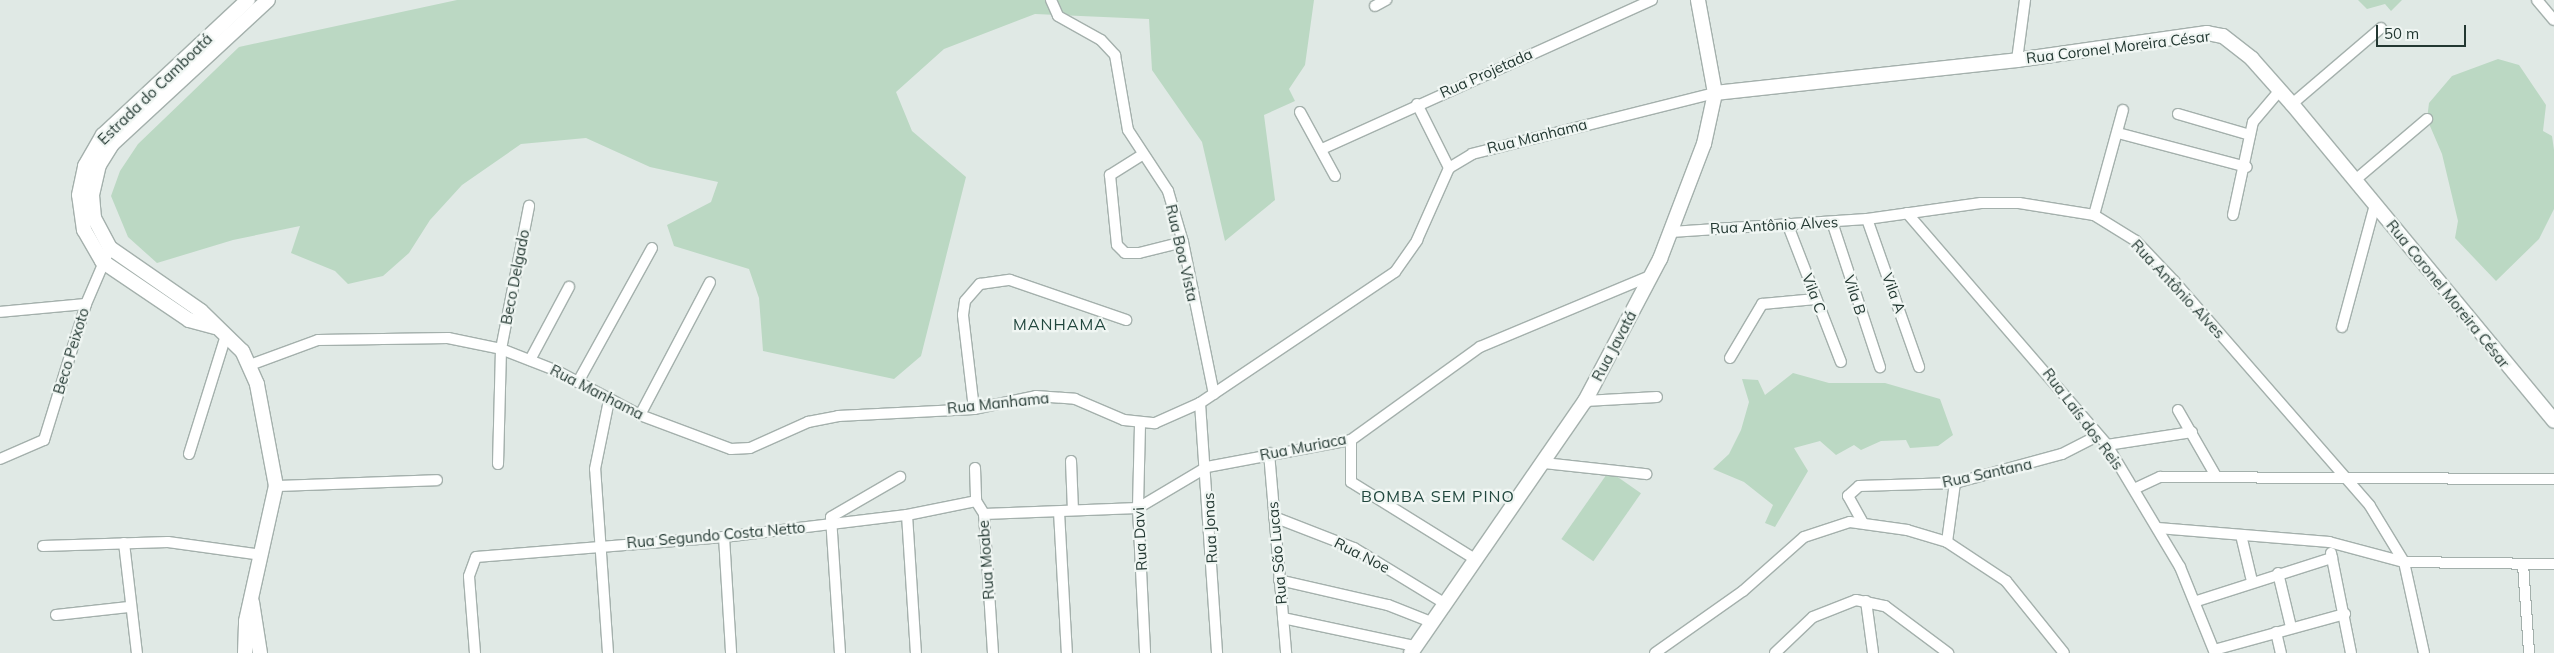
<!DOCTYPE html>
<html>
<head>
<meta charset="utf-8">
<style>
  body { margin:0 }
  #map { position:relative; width:2554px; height:653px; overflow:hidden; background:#e0e9e5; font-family:Mulish,sans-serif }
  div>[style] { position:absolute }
  .green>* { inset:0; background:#bbd8c3; transform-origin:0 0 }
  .roads { filter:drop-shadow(1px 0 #a4b0ac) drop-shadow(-1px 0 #a4b0ac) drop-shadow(0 1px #a4b0ac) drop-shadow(0 -1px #a4b0ac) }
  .street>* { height:10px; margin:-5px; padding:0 5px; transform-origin:5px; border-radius:5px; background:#fff }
  .secondary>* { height:14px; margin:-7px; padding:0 7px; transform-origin:7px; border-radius:7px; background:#fff }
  span { translate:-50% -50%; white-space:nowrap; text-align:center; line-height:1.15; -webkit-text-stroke:4.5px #f0f6f3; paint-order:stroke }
  .street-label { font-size:15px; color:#233832 }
  .neighbourhood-label { font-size:16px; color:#21473e; letter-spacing:1px }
  .scale { position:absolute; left:2376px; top:25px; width:90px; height:22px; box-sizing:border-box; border:2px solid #233832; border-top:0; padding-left:6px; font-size:15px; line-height:18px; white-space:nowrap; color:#233832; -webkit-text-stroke:4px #f0f6f3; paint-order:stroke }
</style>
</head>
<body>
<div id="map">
  <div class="green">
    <i style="clip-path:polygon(457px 0,1314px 0,1305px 65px,1289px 89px,1295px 101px,1264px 115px,1275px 200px,1225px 241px,1202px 142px,1152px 70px,1149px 19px,1035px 14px,944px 49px,896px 92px,912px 131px,966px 177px,921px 356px,894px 379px,763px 351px,759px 298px,749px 269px,674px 246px,667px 225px,711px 202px,718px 182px,650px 167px,586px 138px,521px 144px,462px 185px,430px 220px,409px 253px,383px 276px,348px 284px,335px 271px,291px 253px,300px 226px,233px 240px,157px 263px,128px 237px,111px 196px,120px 171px,138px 144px,239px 47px)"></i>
    <i style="clip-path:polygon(2358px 0,2402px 0,2391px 11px,2385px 4px,2367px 9px)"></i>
    <i style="clip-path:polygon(2498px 59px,2519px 65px,2546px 105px,2543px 131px,2552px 136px,2554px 150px,2554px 209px,2539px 239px,2496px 281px,2455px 238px,2458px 221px,2442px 154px,2427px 119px,2429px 103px,2452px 76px)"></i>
    <i style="clip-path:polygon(1793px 373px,1829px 383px,1885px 383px,1940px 399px,1953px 435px,1938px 446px,1910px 448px,1906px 440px,1881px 441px,1861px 450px,1854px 445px,1836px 455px,1820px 441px,1794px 448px,1808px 471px,1775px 527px,1765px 523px,1773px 505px,1744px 482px,1713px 469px,1729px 454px,1741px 430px,1749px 402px,1742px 379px,1758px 380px,1765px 395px)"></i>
    <i style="left:1609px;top:471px;width:39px;height:83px;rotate:35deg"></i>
  </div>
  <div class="roads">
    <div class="street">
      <i style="left:1051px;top:0;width:17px;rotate:66deg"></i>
      <i style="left:1058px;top:16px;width:49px;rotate:29.2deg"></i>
      <i style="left:1101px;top:40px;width:21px;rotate:47deg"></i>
      <i style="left:1115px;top:55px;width:76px;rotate:80.2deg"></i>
      <i style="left:1128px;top:130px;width:73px;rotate:56.7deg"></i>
      <i style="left:1168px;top:191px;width:53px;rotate:73.6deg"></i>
      <i style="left:1183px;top:242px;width:155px;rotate:78.5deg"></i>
      <i style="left:2537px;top:0;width:26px;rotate:50deg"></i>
      <i style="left:1375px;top:6px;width:13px;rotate:-29deg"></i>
      <i style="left:2017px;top:60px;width:61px;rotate:-82.4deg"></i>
      <i style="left:1417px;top:104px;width:72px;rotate:63.4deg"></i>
      <i style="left:2292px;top:104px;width:117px;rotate:-40.5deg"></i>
      <i style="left:1300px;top:112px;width:73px;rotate:61.3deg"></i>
      <i style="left:2178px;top:114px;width:75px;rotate:16.3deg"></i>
      <i style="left:2118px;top:133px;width:133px;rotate:14.8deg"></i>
      <i style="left:1322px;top:149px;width:362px;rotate:-24.3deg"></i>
      <i style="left:1142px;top:155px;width:38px;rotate:148deg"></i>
      <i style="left:1110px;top:175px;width:70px;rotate:84.3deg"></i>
      <i style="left:1117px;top:245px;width:11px;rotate:45deg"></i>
      <i style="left:1125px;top:253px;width:14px"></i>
      <i style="left:1139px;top:253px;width:45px;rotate:-14deg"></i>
      <i style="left:2354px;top:181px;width:96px;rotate:-40.3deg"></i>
      <i style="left:1907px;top:213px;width:306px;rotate:49.2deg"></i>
      <i style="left:2107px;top:445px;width:142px;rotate:59.1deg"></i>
      <i style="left:2180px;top:567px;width:93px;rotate:67.9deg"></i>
      <i style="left:2094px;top:215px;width:109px;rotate:-74.6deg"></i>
      <i style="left:2233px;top:215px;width:95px;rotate:-77.9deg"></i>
      <i style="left:2253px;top:122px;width:42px;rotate:-49.8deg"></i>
      <i style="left:1867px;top:219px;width:157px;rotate:70.6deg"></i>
      <i style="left:1832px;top:222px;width:153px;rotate:71.7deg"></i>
      <i style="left:1787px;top:223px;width:149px;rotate:68.8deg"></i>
      <i style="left:1671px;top:232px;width:196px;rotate:-3.8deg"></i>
      <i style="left:1867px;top:219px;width:115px;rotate:-8deg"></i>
      <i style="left:1981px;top:203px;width:38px"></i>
      <i style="left:2019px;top:203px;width:76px;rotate:9.1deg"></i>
      <i style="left:2094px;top:215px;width:49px;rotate:31.8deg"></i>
      <i style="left:2136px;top:241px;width:55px;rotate:46.5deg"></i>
      <i style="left:2174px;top:281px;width:298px;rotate:48.9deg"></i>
      <i style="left:2370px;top:506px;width:66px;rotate:58.7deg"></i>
      <i style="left:2404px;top:562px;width:93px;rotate:77.6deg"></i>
      <i style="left:0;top:312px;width:86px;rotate:-5.3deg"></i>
      <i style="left:2342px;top:327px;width:126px;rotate:-74.9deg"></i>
      <i style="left:1730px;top:358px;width:63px;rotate:-59.3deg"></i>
      <i style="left:1762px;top:304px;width:54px;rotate:-5.3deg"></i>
      <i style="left:530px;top:360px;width:83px;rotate:-61.9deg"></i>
      <i style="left:250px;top:365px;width:72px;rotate:-20.2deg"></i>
      <i style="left:318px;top:340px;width:130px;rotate:-0.9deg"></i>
      <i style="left:448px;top:338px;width:54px;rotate:11.7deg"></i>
      <i style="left:501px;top:349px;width:58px;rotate:21.3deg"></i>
      <i style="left:555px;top:370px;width:96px;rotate:27.9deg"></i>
      <i style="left:640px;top:415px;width:97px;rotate:20.5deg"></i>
      <i style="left:731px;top:449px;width:19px;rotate:-3deg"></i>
      <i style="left:750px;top:448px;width:64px;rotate:-24.1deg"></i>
      <i style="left:808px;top:422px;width:31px;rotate:-11deg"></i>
      <i style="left:838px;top:416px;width:136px;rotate:-2.9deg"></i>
      <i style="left:974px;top:409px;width:63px;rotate:-11.8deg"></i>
      <i style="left:1036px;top:396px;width:39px;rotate:4deg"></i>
      <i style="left:1075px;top:399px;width:53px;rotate:23.2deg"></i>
      <i style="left:1124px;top:420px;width:31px;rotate:6deg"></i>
      <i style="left:1155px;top:423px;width:49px;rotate:-24deg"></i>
      <i style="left:1200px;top:403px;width:235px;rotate:-33.9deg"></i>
      <i style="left:1395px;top:272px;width:39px;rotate:-55deg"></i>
      <i style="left:1417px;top:240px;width:79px;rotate:-66deg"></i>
      <i style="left:1449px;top:168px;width:27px;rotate:-31deg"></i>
      <i style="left:1472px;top:154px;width:251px;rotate:-14.1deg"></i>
      <i style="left:578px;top:382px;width:153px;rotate:-61.1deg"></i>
      <i style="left:1585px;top:401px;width:72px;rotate:-3.2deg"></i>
      <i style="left:1200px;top:403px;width:251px;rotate:86.1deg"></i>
      <i style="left:974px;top:409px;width:95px;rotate:-96.7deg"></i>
      <i style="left:963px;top:315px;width:14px;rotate:-82deg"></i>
      <i style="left:965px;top:301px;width:23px;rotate:-49deg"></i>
      <i style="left:980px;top:284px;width:30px;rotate:-8deg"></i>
      <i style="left:1010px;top:280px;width:123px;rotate:19deg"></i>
      <i style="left:2178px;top:410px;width:76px;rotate:60.1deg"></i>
      <i style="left:640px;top:415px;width:150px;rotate:-62.2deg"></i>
      <i style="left:1140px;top:425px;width:83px;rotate:91.4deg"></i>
      <i style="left:1138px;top:508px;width:145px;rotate:87.2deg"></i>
      <i style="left:1351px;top:440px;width:42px;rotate:90deg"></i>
      <i style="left:1351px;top:482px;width:144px;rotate:31.9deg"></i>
      <i style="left:2107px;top:445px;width:86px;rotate:-8.7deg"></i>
      <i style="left:1269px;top:453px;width:201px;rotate:85.1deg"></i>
      <i style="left:189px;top:454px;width:125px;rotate:-72.7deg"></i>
      <i style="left:0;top:459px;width:48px;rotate:-23.4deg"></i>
      <i style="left:44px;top:440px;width:142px;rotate:-72.8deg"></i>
      <i style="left:86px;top:304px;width:61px;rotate:-66.8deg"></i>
      <i style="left:1071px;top:461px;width:49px;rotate:87.7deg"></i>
      <i style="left:1544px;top:463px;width:103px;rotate:6.2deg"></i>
      <i style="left:498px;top:464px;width:115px;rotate:-88.5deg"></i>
      <i style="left:501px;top:349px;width:146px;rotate:-78.9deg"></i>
      <i style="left:975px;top:468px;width:33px;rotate:88deg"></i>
      <i style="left:976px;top:501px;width:15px;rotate:58deg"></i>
      <i style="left:984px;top:514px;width:139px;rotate:86.3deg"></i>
      <i style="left:276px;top:486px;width:161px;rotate:-2.1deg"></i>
      <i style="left:2134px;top:489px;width:29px;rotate:-25deg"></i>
      <i style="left:2160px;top:477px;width:394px;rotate:0.3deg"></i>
      <i style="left:1059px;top:512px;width:141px;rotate:86.8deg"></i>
      <i style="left:984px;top:514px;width:154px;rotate:-2.2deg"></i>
      <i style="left:1138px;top:508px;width:80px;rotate:-30.7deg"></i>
      <i style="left:1207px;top:467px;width:147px;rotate:-10.6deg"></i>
      <i style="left:1351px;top:440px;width:159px;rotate:-35.8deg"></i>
      <i style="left:1480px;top:347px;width:186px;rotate:-22.7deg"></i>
      <i style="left:907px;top:515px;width:138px;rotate:86.3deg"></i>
      <i style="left:1274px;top:517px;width:86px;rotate:21.2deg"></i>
      <i style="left:1354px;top:548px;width:105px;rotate:31.4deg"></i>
      <i style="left:1863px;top:523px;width:31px;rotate:-119deg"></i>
      <i style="left:1848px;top:496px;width:15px;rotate:-42deg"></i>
      <i style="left:1859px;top:486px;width:96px;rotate:-1.8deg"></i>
      <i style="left:1955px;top:483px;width:111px;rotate:-15.2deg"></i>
      <i style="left:2062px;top:454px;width:39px;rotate:-27deg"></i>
      <i style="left:2158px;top:528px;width:172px;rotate:4.7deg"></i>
      <i style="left:2329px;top:542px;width:78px;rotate:14.9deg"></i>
      <i style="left:2404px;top:562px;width:150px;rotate:0.8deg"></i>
      <i style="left:2241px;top:535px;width:47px;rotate:76.6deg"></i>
      <i style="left:724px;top:537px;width:116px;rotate:86.5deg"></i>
      <i style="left:1947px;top:542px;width:60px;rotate:-82.3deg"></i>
      <i style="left:124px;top:543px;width:111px;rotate:83.3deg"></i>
      <i style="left:43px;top:546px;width:125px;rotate:-1.8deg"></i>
      <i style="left:168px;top:542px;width:95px;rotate:7.9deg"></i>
      <i style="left:2331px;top:553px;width:102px;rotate:78.7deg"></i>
      <i style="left:2523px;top:564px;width:89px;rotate:86.1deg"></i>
      <i style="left:2278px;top:573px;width:56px;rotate:76.5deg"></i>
      <i style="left:1279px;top:580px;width:112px;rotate:12.9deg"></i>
      <i style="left:1388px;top:605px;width:46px;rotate:21.6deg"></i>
      <i style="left:1866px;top:601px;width:52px;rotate:82.3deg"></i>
      <i style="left:2197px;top:601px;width:142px;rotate:-17.7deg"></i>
      <i style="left:56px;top:615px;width:73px;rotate:-6.3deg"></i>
      <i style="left:1283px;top:618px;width:135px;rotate:12deg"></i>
      <i style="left:2276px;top:632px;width:22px;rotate:77deg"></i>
      <i style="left:2214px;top:650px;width:136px;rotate:-15.4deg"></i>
      <i style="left:475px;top:653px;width:77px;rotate:-94.5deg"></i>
      <i style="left:469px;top:576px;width:20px;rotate:-70deg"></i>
      <i style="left:476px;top:557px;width:249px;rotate:-4.6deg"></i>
      <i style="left:724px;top:537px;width:184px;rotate:-6.9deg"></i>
      <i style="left:907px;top:515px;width:70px;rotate:-11.5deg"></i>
      <i style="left:608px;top:653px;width:184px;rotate:-94deg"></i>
      <i style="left:595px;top:469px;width:70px;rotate:-78.5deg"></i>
      <i style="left:840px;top:653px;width:136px;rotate:-93.8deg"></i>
      <i style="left:831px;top:517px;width:80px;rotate:-30.1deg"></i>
      <i style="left:1655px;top:653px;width:108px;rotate:-35.2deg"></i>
      <i style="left:1743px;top:591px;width:81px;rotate:-41.5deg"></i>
      <i style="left:1804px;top:537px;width:48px;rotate:-18.1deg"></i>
      <i style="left:1850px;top:522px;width:58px;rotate:8deg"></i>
      <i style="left:1907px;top:530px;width:42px;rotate:16.7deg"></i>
      <i style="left:1947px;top:542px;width:71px;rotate:33.5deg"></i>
      <i style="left:2006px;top:581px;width:92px;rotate:51.1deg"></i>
      <i style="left:1775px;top:653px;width:52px;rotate:-43.5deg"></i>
      <i style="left:1813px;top:617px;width:46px;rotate:-21.6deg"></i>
      <i style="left:1856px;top:600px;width:30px;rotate:12deg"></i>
      <i style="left:1885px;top:606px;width:79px;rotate:36.7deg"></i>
    </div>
    <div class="secondary">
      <i style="left:1715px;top:93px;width:304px;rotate:-6.2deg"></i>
      <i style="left:2017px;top:60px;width:192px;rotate:-8.1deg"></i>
      <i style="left:2207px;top:33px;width:16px;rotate:11deg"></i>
      <i style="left:2223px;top:36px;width:37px;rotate:38deg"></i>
      <i style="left:2252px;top:59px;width:60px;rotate:48.4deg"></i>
      <i style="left:2292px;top:104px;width:411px;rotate:50.4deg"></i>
      <i style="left:215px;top:327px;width:27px;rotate:-165deg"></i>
      <i style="left:189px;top:320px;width:105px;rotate:-145.9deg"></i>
      <i style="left:102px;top:261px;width:36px;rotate:-120deg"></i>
      <i style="left:84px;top:230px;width:35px;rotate:-98deg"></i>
      <i style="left:79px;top:195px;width:30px;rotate:-78deg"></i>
      <i style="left:85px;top:166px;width:36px;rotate:-60deg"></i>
      <i style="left:103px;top:135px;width:198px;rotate:-43deg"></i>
      <i style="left:252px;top:602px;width:52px;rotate:81.1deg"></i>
      <i style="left:245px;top:653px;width:32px;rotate:-88deg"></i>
      <i style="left:246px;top:621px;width:138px;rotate:-77.5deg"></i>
      <i style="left:276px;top:486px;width:104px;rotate:-100.6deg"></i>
      <i style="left:257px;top:384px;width:36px;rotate:-114deg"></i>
      <i style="left:242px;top:351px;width:57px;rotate:-135.7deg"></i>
      <i style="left:201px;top:311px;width:111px;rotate:-145.3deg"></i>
      <i style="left:110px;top:248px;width:34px;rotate:-118deg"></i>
      <i style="left:94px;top:218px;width:23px;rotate:-95deg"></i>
      <i style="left:92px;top:195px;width:31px;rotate:-77deg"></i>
      <i style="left:99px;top:165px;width:25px;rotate:-58deg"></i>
      <i style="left:112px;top:144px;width:212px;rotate:-42.7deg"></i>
      <i style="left:1411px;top:653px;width:306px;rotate:-55.4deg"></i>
      <i style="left:1585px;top:401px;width:161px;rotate:-62.2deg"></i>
      <i style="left:1660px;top:259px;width:123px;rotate:-69.1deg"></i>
      <i style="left:1704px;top:144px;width:52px;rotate:-77.8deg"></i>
      <i style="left:1715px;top:93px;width:95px;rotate:-100.4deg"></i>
    </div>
  </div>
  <div class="street-label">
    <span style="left:2118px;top:47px;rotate:-7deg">Rua Coronel Moreira César</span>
    <span style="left:1486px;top:73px;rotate:-24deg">Rua Projetada</span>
    <span style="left:155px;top:89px;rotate:-44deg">Estrada do Camboatá</span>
    <span style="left:1537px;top:136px;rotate:-14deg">Rua Manhama</span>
    <span style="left:1774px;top:225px;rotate:-3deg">Rua Antônio Alves</span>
    <span style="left:1182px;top:253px;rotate:77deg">Rua Boa Vista</span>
    <span style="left:515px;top:277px;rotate:-79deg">Beco Delgado</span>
    <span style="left:2178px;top:289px;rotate:47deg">Rua Antônio Alves</span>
    <span style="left:1814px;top:293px;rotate:69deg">Vila C</span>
    <span style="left:1894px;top:293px;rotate:70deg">Vila A</span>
    <span style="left:2448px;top:294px;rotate:51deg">Rua Coronel Moreira César</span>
    <span style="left:1855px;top:295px;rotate:72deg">Vila B</span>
    <span style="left:1614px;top:346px;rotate:-62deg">Rua Javatá</span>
    <span style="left:71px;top:351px;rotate:-73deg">Beco Peixoto</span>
    <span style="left:597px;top:392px;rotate:27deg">Rua Manhama</span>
    <span style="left:998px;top:403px;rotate:-6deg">Rua Manhama</span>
    <span style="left:2083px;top:419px;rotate:53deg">Rua Laís dos Reis</span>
    <span style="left:1303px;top:447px;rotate:-11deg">Rua Muriaca</span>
    <span style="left:1987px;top:473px;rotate:-12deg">Rua Santana</span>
    <span style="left:1210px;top:528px;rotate:-93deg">Rua Jonas</span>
    <span style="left:716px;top:535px;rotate:-5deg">Rua Segundo Costa Netto</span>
    <span style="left:1140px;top:539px;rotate:-93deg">Rua Davi</span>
    <span style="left:1277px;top:553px;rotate:-95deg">Rua São Lucas</span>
    <span style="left:1362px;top:555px;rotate:27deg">Rua Noe</span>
    <span style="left:986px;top:560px;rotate:-94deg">Rua Moabe</span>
  </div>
  <div class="neighbourhood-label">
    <span style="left:1060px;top:324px">MANHAMA</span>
    <span style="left:1438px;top:496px">BOMBA SEM PINO</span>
  </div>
  <div class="scale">50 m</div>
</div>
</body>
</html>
